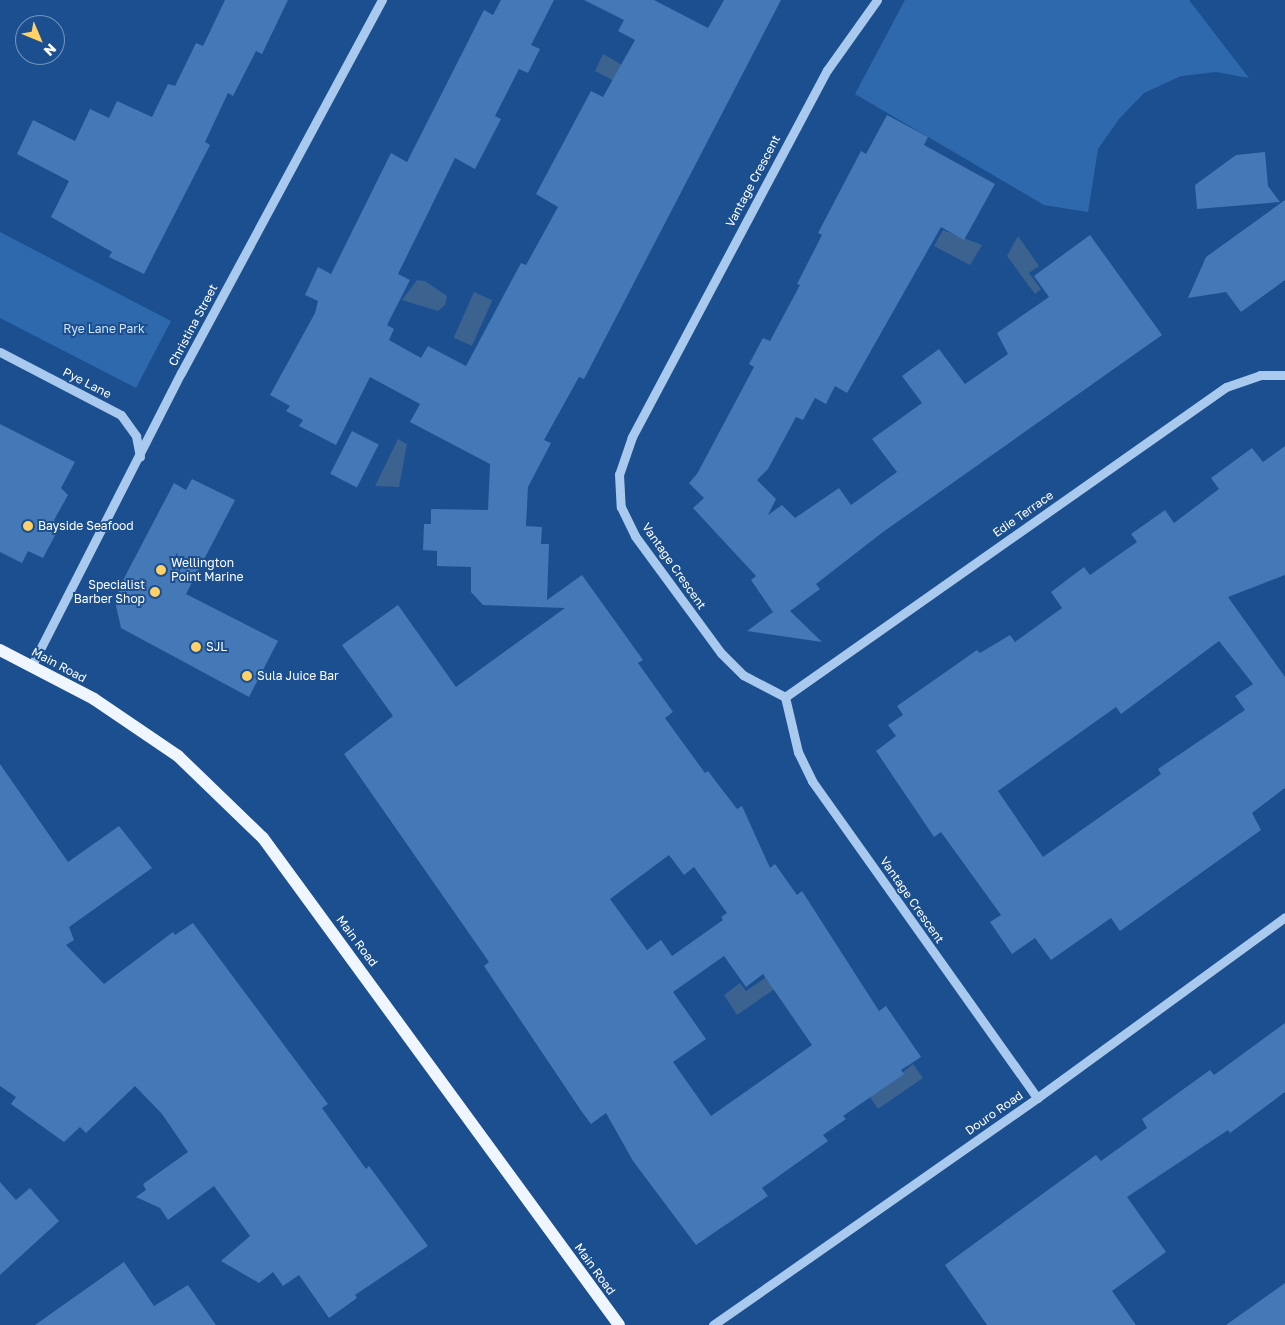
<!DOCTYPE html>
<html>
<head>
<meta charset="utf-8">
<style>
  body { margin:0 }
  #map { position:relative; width:1285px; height:1325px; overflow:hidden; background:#1b4f8f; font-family:"Golos Text",sans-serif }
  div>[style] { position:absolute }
  .green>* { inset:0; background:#2e69ad }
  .water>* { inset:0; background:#3c6290; transform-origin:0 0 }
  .building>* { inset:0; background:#4478b7; transform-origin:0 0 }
  .minor>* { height:9px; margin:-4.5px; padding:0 4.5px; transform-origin:4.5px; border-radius:4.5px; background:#a9c9ee }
  .major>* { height:12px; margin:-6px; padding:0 6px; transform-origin:6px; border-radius:6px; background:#f0f6ff }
  .dots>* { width:14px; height:14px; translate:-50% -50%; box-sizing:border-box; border:2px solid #1b4f8f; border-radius:50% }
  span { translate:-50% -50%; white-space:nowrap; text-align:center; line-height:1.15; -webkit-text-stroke:4px #1b4f8f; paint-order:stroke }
  .street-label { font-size:12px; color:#fff }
  .park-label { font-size:12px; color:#cfe3fa }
  .poi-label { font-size:12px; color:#fff }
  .left { translate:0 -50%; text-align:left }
  .right { translate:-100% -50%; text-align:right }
  .north { position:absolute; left:15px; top:15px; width:50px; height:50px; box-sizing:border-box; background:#1b4f8f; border:1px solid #7695bc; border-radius:50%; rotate:135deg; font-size:14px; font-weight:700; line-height:20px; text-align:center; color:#fff }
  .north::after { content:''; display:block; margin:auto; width:18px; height:22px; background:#ffd166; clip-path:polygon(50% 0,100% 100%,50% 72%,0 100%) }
</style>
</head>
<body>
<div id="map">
  <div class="green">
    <i style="clip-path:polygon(905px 0,1189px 0,1249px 78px,1216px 72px,1181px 76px,1144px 93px,1119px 119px,1098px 149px,1088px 212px,1044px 205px,855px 94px)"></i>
    <i style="clip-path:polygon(0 232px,171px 321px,136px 388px,0 318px)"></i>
  </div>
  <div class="water">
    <i style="clip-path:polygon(603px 54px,638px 74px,639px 94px,595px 71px)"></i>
    <i style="clip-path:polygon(943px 230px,982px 245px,970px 265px,934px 246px)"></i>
    <i style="clip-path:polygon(1018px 236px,1039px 266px,1029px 273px,1041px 289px,1035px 294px,1007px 256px)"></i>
    <i style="clip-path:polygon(417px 280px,425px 281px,447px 296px,445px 305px,438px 311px,402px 300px)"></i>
    <i style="left:474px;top:292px;width:20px;height:50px;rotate:24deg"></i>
    <i style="clip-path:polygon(398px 439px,407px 444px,399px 487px,375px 486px)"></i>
    <i style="clip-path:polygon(771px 974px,779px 986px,737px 1015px,724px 995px,740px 983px,746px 991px)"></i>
    <i style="clip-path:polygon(913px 1064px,923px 1078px,878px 1109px,868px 1094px,877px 1088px,880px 1091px)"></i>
  </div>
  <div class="building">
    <i style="clip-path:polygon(225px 0,288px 0,262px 54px,256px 51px,233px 96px,228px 93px,205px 142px,210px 145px,144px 274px,109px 257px,112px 252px,51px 217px,69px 181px,17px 154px,33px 120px,75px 141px,90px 109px,109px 118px,117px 101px,152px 117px,168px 84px,175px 86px,196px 43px,203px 46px)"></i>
    <i style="clip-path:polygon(evenodd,501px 0,554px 0,531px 45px,540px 49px,528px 73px,519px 69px,495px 116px,501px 119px,475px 169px,455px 158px,398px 274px,410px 280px,387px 325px,394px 329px,389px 340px,421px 358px,428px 346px,466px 366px,521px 263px,526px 265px,558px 207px,536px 194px,591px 91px,603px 97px,635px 40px,618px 31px,624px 20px,584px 0,654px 0,708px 28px,724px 0,781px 0,584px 379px,579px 377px,544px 440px,551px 443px,528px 487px,526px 526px,542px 527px,541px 544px,549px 544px,547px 600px,582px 575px,643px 660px,638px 663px,673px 712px,665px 718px,705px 773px,708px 771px,737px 809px,742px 806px,770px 868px,775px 864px,797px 895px,802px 891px,879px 1011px,886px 1006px,921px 1057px,901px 1070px,904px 1074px,843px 1116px,846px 1119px,823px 1135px,828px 1141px,762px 1188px,768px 1196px,696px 1245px,633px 1161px,606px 1113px,591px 1124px,582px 1112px,484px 966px,489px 962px,344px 754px,393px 716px,342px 645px,398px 605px,456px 687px,565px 608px,483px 605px,471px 592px,471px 567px,437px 566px,437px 551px,423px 550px,424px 524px,431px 524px,431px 509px,488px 510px,490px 464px,410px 422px,420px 404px,370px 377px,336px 445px,299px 426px,303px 420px,286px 411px,290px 406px,270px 395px,315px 313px,318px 301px,305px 295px,318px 267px,331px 274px,391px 153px,407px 162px,484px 10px,493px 15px,501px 0,669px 855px,684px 875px,694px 867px,727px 913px,721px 917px,723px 920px,672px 956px,661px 940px,647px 950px,610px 899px,669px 855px,501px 0,724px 956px,746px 987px,763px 974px,812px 1045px,711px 1116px,673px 1062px,706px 1039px,673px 992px,724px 956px)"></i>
    <i style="clip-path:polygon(887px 115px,928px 137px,924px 145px,995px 184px,964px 240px,941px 227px,847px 393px,835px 386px,826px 404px,815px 398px,803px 420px,796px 417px,768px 469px,757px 480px,776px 499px,768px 515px,782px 505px,795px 518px,839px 488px,851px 505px,897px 472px,872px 439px,922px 403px,902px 376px,939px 349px,965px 384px,1008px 354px,997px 333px,1049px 297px,1034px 276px,1090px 235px,1162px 335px,883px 532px,816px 584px,820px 589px,790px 611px,822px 642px,747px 631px,773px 612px,751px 580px,756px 576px,693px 508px,704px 498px,689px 483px,697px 474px,754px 367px,749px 364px,763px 338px,770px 341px,800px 285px,797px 284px,822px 235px,818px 233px,861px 151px,866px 154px)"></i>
    <i style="clip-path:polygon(1265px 152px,1268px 186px,1280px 202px,1197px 209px,1195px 185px,1236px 155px)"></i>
    <i style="clip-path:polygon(1285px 200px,1285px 280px,1241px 312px,1226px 292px,1188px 298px,1206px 257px)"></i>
    <i style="clip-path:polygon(0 424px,75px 462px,61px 488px,68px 495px,54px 520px,60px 526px,43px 558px,28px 551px,22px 563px,0 552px)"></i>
    <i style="left:352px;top:431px;width:30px;height:48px;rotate:27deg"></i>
    <i style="clip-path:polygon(evenodd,1285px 446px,1285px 575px,1228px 597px,1285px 677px,1285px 788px,1252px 813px,1261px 830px,1120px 931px,1111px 918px,1051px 960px,1035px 938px,1012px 954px,990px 922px,1001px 915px,941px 832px,934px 837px,876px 751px,896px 736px,888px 725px,903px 715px,897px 706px,977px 650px,980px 653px,1010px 635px,1015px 642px,1062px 608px,1051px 592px,1084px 567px,1090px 575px,1137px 542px,1131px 534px,1165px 510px,1174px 523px,1219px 489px,1211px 478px,1252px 448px,1263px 462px,1285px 446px,1219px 641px,1253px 684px,1235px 696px,1245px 710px,1158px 769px,1161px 774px,1043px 857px,998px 791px,1116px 707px,1121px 714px,1219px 641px)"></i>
    <i style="clip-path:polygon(192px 479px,235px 500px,186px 594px,278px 641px,249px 697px,121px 628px,116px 606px,120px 586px,174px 483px,186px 490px)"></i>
    <i style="clip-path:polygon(0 764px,68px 862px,119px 826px,152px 868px,69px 927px,74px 940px,66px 945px,104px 984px,173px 932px,175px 935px,193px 923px,328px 1104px,322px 1108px,366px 1169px,369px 1166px,428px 1246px,355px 1295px,357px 1298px,329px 1318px,299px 1275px,283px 1286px,273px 1272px,259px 1283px,221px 1261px,250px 1236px,214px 1186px,168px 1220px,160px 1208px,136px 1197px,146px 1190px,143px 1184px,188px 1152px,162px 1114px,135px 1086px,86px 1133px,80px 1127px,64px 1142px,11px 1104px,16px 1097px,0 1086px)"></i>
    <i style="clip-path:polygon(1285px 1023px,1285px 1092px,1230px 1133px,1228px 1130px,1127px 1197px,1166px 1252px,1112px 1291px,1136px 1325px,987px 1325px,945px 1265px,1096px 1155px,1101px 1161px,1147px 1128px,1142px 1119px,1210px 1070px,1214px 1075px)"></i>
    <i style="clip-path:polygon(0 1182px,16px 1200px,30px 1188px,59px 1221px,0 1275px)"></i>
    <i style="clip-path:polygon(124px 1262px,154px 1306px,188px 1285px,216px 1325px,35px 1325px)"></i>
    <i style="clip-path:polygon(1285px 1283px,1285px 1325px,1226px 1325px)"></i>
  </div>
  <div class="minor">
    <i style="left:877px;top:0;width:86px;rotate:125.5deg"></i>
    <i style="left:827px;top:70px;width:416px;rotate:118deg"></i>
    <i style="left:632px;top:437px;width:39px;rotate:109deg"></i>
    <i style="left:619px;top:474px;width:33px;rotate:87deg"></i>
    <i style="left:621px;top:507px;width:32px;rotate:64deg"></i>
    <i style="left:635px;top:536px;width:145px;rotate:53.7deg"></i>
    <i style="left:721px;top:653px;width:31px;rotate:45deg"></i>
    <i style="left:743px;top:675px;width:47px;rotate:27.6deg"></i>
    <i style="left:785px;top:697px;width:57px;rotate:76.7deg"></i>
    <i style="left:798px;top:752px;width:32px;rotate:64deg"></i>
    <i style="left:812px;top:781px;width:389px;rotate:54.6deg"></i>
    <i style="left:0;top:352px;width:136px;rotate:27.5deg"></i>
    <i style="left:121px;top:415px;width:26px;rotate:54deg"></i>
    <i style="left:136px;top:436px;width:21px;rotate:79deg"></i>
    <i style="left:32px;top:665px;width:328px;rotate:-63deg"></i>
    <i style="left:181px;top:373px;width:424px;rotate:-61.7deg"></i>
    <i style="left:785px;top:697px;width:539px;rotate:-35.11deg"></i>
    <i style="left:1226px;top:387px;width:36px;rotate:-19deg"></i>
    <i style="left:1260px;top:375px;width:25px"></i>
    <i style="left:713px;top:1325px;width:396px;rotate:-35deg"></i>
    <i style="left:1037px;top:1098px;width:307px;rotate:-36.1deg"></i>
  </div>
  <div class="major">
    <i style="left:0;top:650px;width:106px;rotate:27.5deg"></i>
    <i style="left:94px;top:699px;width:102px;rotate:34.2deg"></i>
    <i style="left:178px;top:756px;width:118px;rotate:44deg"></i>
    <i style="left:263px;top:838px;width:603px;rotate:53.83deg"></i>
  </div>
  <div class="dots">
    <i style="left:28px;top:526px;background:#ffd166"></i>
    <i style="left:161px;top:570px;background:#ffd166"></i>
    <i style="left:155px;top:592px;background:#ffd166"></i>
    <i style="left:196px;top:647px;background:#ffd166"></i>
    <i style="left:247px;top:676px;background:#ffd166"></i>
  </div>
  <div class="street-label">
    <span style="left:753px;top:181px;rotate:-62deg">Vantage Crescent</span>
    <span style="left:193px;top:325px;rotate:-62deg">Christina Street</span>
    <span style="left:87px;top:383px;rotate:27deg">Pye Lane</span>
    <span style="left:1023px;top:514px;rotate:-35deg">Edie Terrace</span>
    <span style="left:674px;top:566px;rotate:55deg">Vantage Crescent</span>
    <span style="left:59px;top:665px;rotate:28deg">Main Road</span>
    <span style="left:912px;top:900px;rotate:55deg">Vantage Crescent</span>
    <span style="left:357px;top:941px;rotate:53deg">Main Road</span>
    <span style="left:994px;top:1113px;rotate:-35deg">Douro Road</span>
    <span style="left:595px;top:1269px;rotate:54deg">Main Road</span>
  </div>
  <div class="park-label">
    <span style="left:104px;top:329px">Rye Lane Park</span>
  </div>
  <div class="poi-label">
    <span class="left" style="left:38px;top:526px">Bayside Seafood</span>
    <span class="left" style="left:171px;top:570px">Wellington<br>Point Marine</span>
    <span class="right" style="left:145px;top:592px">Specialist<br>Barber Shop</span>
    <span class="left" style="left:206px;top:647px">SJL</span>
    <span class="left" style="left:257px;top:676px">Sula Juice Bar</span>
  </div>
  <div class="north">N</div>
</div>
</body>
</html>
